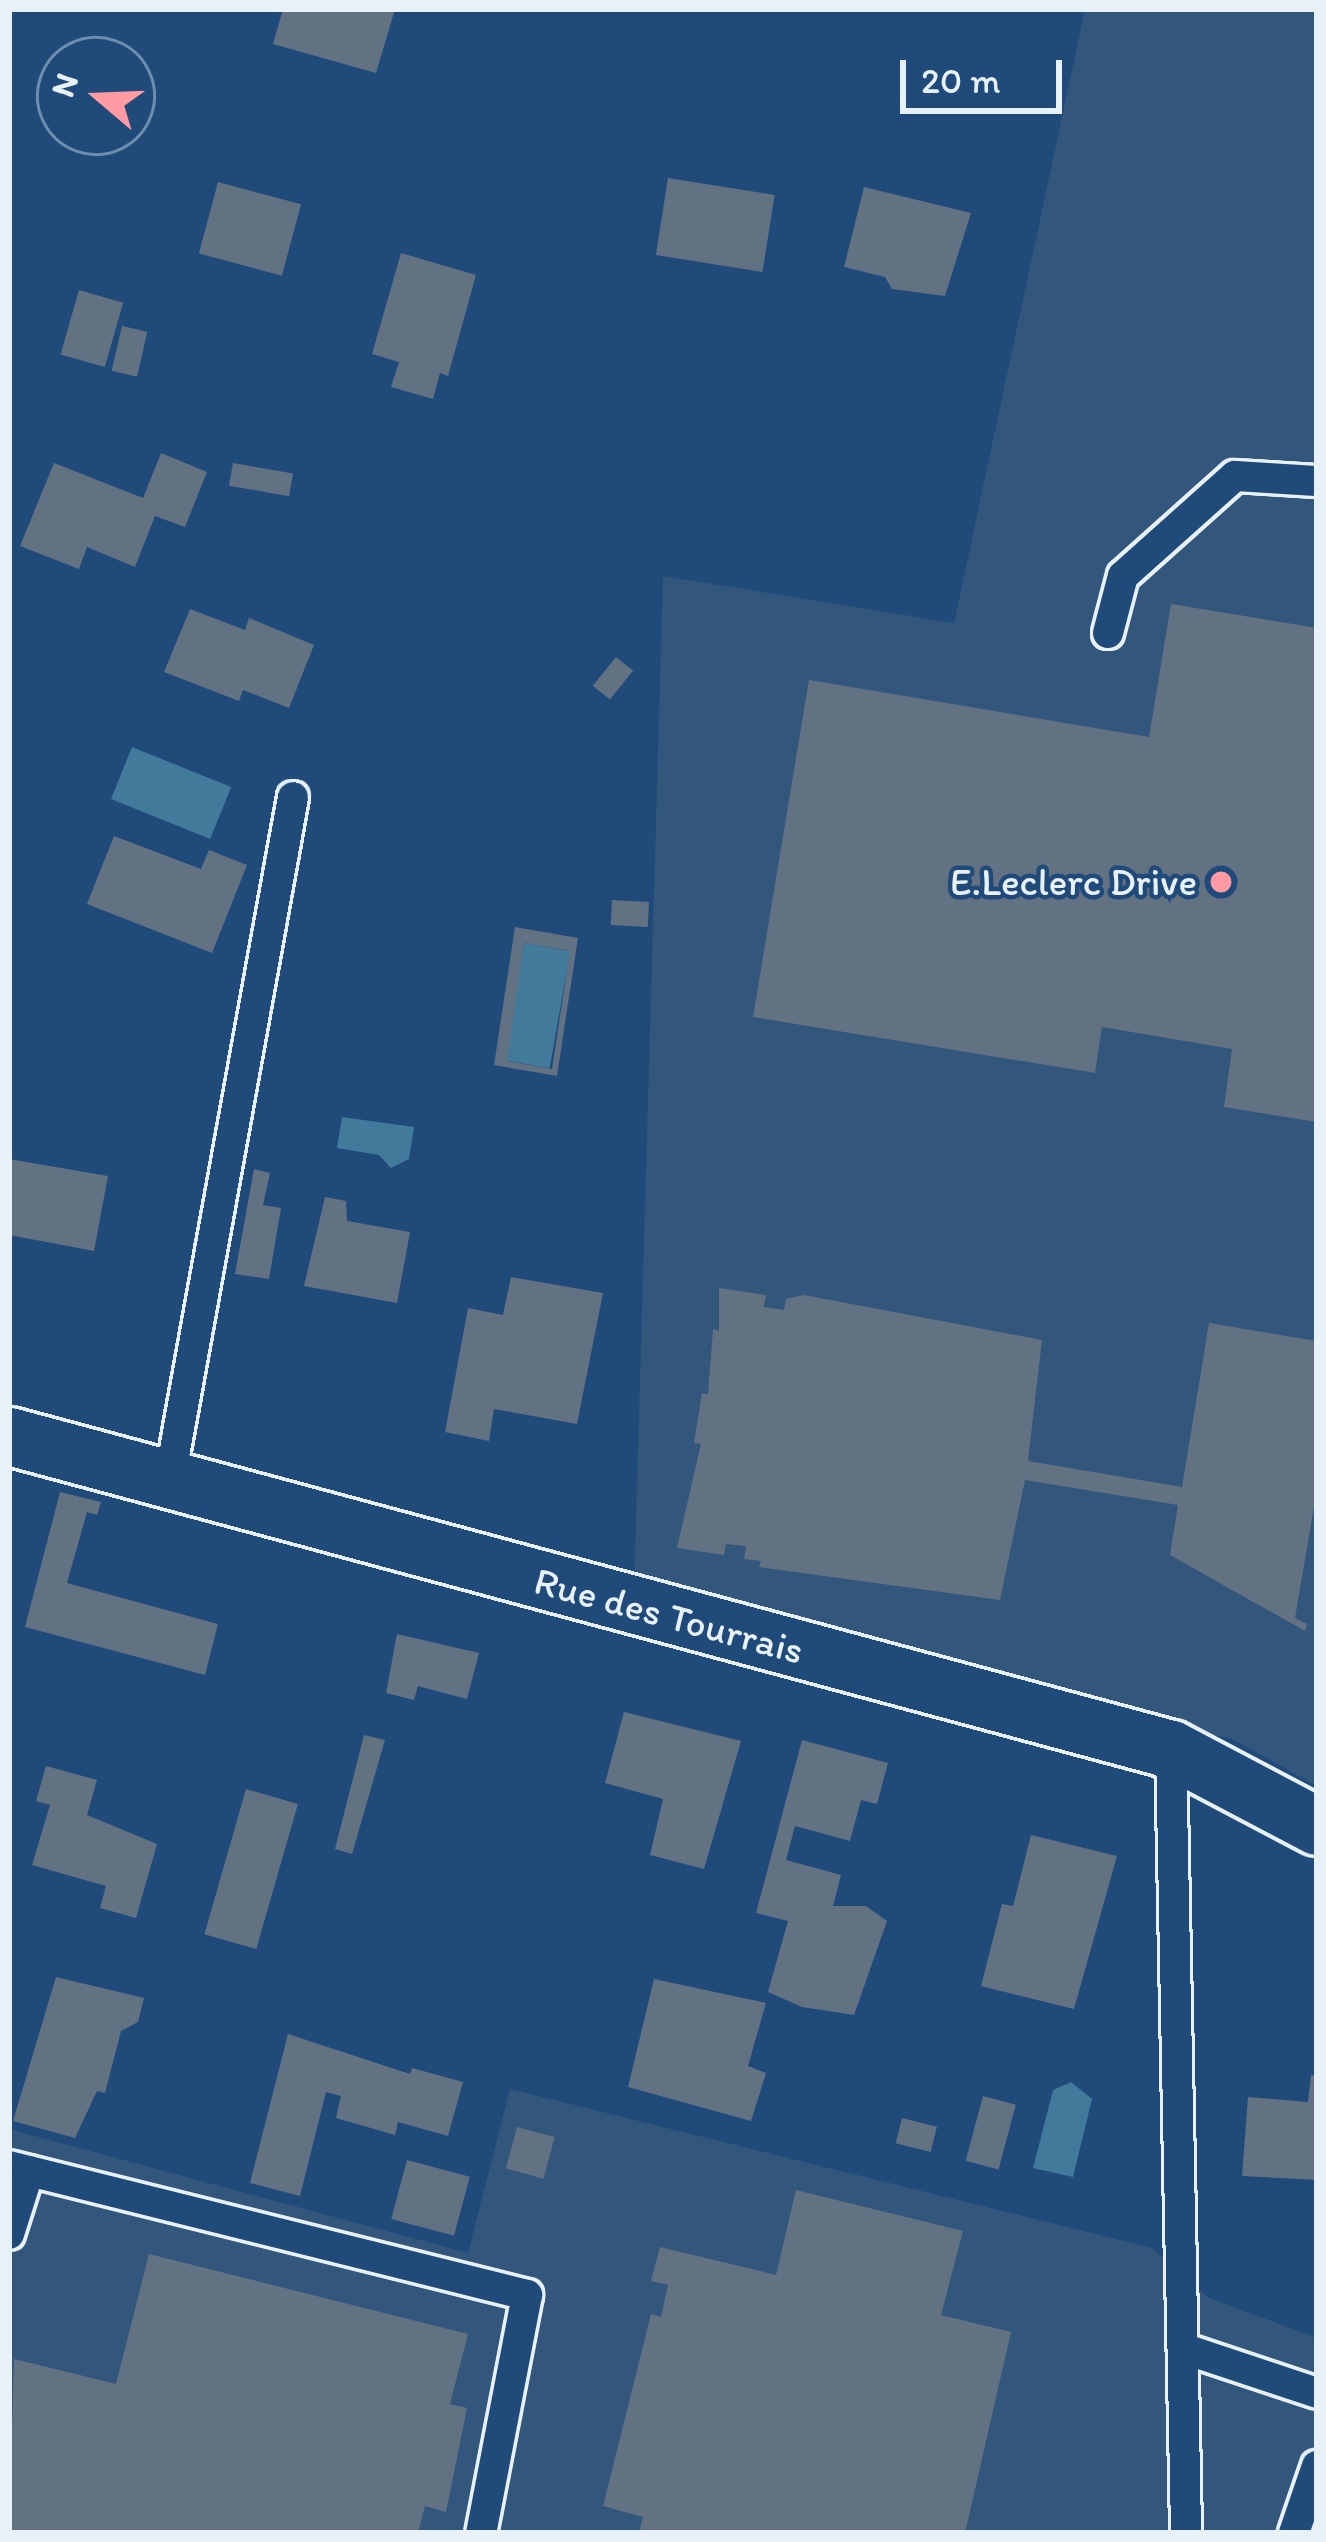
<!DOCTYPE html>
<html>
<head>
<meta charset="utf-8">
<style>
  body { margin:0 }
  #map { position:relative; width:1326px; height:2542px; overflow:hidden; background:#1f4a7a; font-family:Itim,sans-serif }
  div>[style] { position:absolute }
  .built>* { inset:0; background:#33567d }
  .water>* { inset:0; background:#427a9c; transform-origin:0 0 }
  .building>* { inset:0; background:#637283; transform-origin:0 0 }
  .roads { filter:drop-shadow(3px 0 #e8f1f8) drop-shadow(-3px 0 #e8f1f8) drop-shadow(0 3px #e8f1f8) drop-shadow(0 -3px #e8f1f8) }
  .lane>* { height:30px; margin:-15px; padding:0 15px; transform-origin:15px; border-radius:15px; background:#1f4a7a }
  .street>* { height:57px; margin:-28.5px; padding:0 28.5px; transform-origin:28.5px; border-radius:28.5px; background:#1f4a7a }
  .dots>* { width:33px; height:33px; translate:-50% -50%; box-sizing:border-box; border:6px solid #1f4a7a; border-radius:50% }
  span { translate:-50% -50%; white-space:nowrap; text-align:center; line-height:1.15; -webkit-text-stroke:9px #1f4a7a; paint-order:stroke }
  .poi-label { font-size:39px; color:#e8f1f8 }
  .right { translate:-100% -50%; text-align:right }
  .street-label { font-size:39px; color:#e8f1f8 }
  .frame { position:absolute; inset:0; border:12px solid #e8f1f8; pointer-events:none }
  .north { position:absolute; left:36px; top:36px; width:120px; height:120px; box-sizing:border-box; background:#1f4a7a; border:3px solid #6f8dac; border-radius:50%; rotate:289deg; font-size:33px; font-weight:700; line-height:48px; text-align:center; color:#e8f1f8 }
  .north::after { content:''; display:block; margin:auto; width:42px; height:54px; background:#ff9aa2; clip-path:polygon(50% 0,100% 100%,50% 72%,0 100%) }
  .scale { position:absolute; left:900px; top:60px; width:162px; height:54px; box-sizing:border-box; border:6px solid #e8f1f8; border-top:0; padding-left:15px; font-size:36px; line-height:42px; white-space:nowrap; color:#e8f1f8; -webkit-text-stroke:9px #1f4a7a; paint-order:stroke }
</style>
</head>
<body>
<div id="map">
  <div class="built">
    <i style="clip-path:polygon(1085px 9px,1317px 9px,1317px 1786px,1232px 1739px,998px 1688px,634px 1589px,663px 576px,954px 623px)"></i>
    <i style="clip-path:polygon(510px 2089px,1152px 2248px,1207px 2297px,1317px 2338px,1317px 2533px,9px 2533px,9px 2129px,468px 2253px)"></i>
  </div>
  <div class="water">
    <i style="left:132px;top:747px;width:107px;height:56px;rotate:22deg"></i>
    <i style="left:524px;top:943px;width:47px;height:119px;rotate:10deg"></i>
    <i style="clip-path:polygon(342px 1117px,414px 1127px,409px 1159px,391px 1168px,379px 1155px,337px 1148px)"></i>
    <i style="clip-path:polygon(1071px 2082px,1092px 2099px,1073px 2177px,1033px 2168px,1053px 2090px)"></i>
  </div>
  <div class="building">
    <i style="clip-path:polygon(283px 9px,395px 9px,376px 73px,273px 44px)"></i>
    <i style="left:668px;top:178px;width:108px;height:78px;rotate:9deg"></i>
    <i style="left:218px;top:182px;width:86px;height:74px;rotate:15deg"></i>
    <i style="clip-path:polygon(864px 187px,971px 213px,945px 296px,892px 289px,885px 277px,844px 267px)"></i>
    <i style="clip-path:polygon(401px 253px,476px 275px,448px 376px,440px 373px,433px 399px,391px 387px,399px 362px,372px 354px)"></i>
    <i style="left:79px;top:290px;width:46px;height:67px;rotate:16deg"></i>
    <i style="left:122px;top:326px;width:26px;height:46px;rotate:13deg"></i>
    <i style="clip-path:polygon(161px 453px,207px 472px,185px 527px,155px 516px,135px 567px,87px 547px,79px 569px,20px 546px,54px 463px,143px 498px)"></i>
    <i style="left:233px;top:463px;width:61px;height:23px;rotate:10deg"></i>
    <i style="clip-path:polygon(1171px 604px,1317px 628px,1317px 1122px,1224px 1107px,1232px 1049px,1102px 1027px,1095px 1073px,753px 1017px,809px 680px,1149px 737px)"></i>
    <i style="clip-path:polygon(190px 609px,245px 630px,249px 618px,314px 645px,289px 708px,243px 690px,239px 701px,164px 672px)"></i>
    <i style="left:616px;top:657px;width:22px;height:37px;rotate:39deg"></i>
    <i style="clip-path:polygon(114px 836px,201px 869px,209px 850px,247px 865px,212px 953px,87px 904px)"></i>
    <i style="left:612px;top:900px;width:37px;height:25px;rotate:3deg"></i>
    <i style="clip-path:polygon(evenodd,515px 927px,578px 938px,557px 1076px,494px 1065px,515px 927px,524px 943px,570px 951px,552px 1069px,507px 1061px,524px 943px)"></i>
    <i style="clip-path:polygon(9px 1159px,108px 1176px,94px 1251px,9px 1235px)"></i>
    <i style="clip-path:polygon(254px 1169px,270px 1173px,263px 1205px,281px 1208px,269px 1279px,235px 1274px)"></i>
    <i style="clip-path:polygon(325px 1197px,346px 1201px,347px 1221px,410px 1232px,397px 1303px,304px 1286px)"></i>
    <i style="clip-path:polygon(511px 1277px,603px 1293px,577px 1424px,494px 1409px,489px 1441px,445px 1432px,468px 1308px,503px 1315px)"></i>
    <i style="clip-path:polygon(719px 1288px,766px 1295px,764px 1307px,784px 1310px,786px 1299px,804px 1295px,1042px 1340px,1028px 1461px,1182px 1487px,1209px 1323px,1317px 1341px,1317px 1489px,1295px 1618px,1307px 1624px,1305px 1631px,1170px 1555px,1178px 1505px,1025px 1480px,1000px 1600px,759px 1567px,761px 1561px,744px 1559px,746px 1546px,726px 1544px,724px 1555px,677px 1548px,701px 1444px,694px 1443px,702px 1393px,708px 1394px,713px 1329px,719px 1331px)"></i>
    <i style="clip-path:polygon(60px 1492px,101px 1502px,97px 1515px,87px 1512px,67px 1583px,218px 1624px,205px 1675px,25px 1627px)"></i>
    <i style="clip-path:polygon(397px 1634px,479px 1653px,467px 1699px,418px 1686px,414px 1700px,386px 1693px)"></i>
    <i style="clip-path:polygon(624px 1712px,741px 1741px,704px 1869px,650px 1855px,663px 1799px,605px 1783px)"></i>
    <i style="clip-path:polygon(364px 1735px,385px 1740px,352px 1854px,335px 1849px)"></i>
    <i style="clip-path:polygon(802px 1740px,888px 1763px,877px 1804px,861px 1800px,850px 1841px,795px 1826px,786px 1860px,841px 1875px,833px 1906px,866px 1906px,887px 1921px,854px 2015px,802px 2007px,768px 1992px,788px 1921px,756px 1913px)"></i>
    <i style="clip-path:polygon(46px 1766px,97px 1780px,87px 1815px,157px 1844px,136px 1918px,100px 1908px,106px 1886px,32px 1865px,50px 1805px,36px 1801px)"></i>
    <i style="left:246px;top:1789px;width:54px;height:151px;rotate:16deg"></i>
    <i style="clip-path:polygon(1031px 1835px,1117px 1856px,1074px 2009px,981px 1986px,1002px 1904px,1013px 1906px)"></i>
    <i style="clip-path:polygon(56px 1977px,144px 1998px,138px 2022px,121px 2031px,105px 2093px,97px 2091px,75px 2138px,13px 2121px)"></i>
    <i style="clip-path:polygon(654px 1979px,766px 2003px,748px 2066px,766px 2073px,751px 2121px,628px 2087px)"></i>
    <i style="clip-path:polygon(288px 2034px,410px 2074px,412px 2068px,463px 2082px,448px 2136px,398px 2122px,395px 2135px,336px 2118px,341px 2096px,326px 2092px,300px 2196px,250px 2183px)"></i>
    <i style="clip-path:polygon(1311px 2075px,1317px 2076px,1317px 2180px,1242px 2176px,1248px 2097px,1308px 2102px)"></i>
    <i style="left:983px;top:2096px;width:34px;height:67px;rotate:15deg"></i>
    <i style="left:902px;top:2118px;width:36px;height:26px;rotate:14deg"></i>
    <i style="left:517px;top:2127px;width:39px;height:43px;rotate:15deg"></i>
    <i style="left:407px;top:2160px;width:65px;height:61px;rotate:15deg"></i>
    <i style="clip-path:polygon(796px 2190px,963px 2231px,941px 2315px,1011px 2332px,965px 2533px,639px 2533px,643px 2517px,603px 2506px,651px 2314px,661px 2317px,668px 2285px,651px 2281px,660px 2247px,776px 2275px)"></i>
    <i style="clip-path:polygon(149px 2254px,468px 2334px,450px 2404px,467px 2408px,446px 2512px,425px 2506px,418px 2533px,9px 2533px,14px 2359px,116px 2384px)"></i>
  </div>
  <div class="roads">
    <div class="lane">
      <i style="left:1108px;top:633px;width:59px;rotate:-75.3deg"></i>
      <i style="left:1123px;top:576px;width:150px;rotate:-41.8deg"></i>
      <i style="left:1235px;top:476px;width:82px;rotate:3.5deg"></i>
      <i style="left:169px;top:1483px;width:697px;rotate:-79.75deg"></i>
      <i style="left:1171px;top:1749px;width:784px;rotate:88.9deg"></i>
      <i style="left:9px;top:2166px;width:534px;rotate:13.98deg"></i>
      <i style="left:527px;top:2295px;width:242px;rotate:100.9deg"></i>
      <i style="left:9px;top:2234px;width:66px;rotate:-72.4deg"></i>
      <i style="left:1185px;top:2349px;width:139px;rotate:18.4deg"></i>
      <i style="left:1294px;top:2533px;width:71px;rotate:-71.1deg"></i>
    </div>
    <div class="street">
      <i style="left:9px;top:1436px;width:1203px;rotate:15.08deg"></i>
      <i style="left:1171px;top:1749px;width:165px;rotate:27.8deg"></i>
    </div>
  </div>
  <div class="dots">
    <i style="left:1221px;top:882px;background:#ff9aa2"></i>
  </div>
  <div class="poi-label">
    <span class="right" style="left:1197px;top:882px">E.Leclerc Drive</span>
  </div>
  <div class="street-label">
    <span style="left:669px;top:1616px;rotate:15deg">Rue des Tourrais</span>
  </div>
  <div class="frame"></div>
  <div class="north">N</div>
  <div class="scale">20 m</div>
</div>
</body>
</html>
